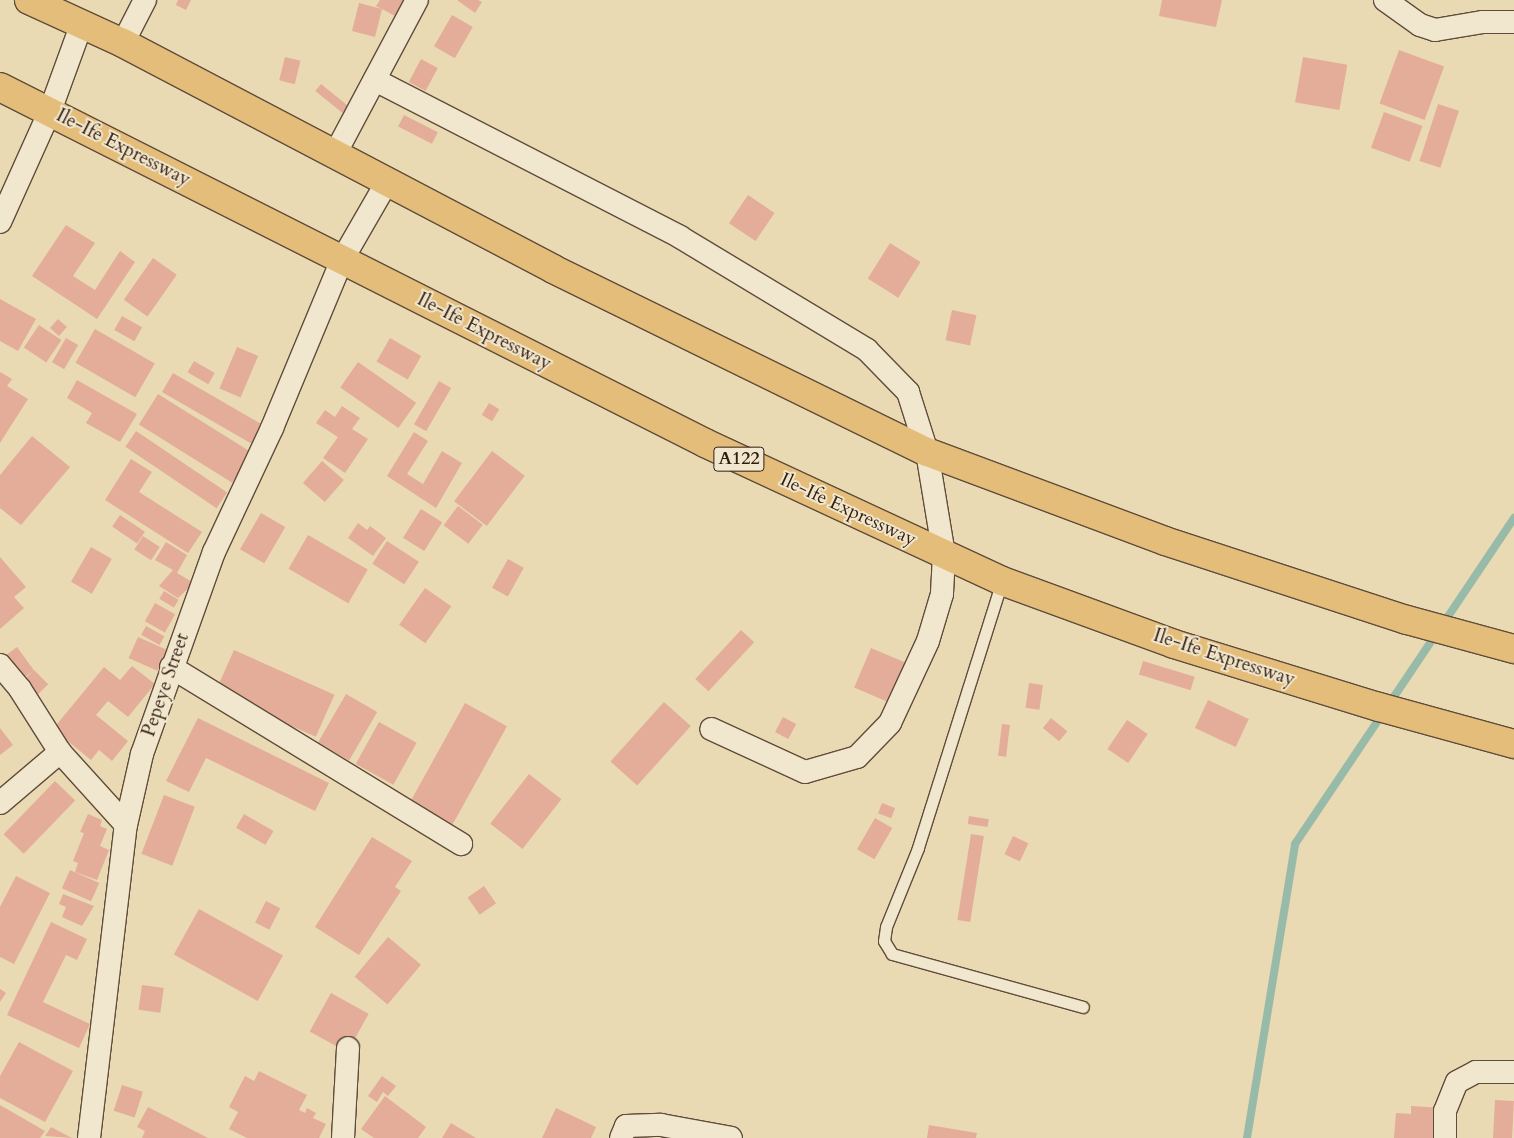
<!DOCTYPE html>
<html>
<head>
<meta charset="utf-8">
<style>
  body { margin:0 }
  #map { position:relative; width:1514px; height:1138px; overflow:hidden; background:#e9dab3; font-family:Cardo,serif }
  div>[style] { position:absolute }
  .stream>* { height:8px; margin:-4px; padding:0 4px; transform-origin:4px; border-radius:4px; background:#98bba9 }
  .building>* { inset:0; background:#e4ad99; transform-origin:0 0 }
  .roads { filter:drop-shadow(1px 0 #604c3a) drop-shadow(-1px 0 #604c3a) drop-shadow(0 1px #604c3a) drop-shadow(0 -1px #604c3a) }
  .lane>* { height:11px; margin:-5.5px; padding:0 5.5px; transform-origin:5.5px; border-radius:5.5px; background:#f1e7ce }
  .street>* { height:22px; margin:-11px; padding:0 11px; transform-origin:11px; border-radius:11px; background:#f1e7ce }
  .highway>* { height:28px; margin:-14px; padding:0 14px; transform-origin:14px; border-radius:14px; background:#e4bd7a }
  span { translate:-50% -50%; white-space:nowrap; text-align:center; line-height:1.15; -webkit-text-stroke:4px #f1e7ce; paint-order:stroke }
  .shield-label span { padding:1px 4px; background:#f1e7ce; border:1px solid; border-radius:4px; -webkit-text-stroke-width:0 }
  .shield-label { font-size:18px; color:#321d11; font-weight:700 }
  .street-label { font-size:19px; color:#321d11 }
</style>
</head>
<body>
<div id="map">
  <div class="stream">
    <i style="left:1443px;top:624px;width:128px;rotate:-56.2deg"></i>
    <i style="left:1247px;top:1138px;width:298px;rotate:-80.7deg"></i>
    <i style="left:1295px;top:844px;width:253px;rotate:-56.1deg"></i>
  </div>
  <div class="building">
    <i style="clip-path:polygon(178px 0,191px 0,186px 10px,176px 5px)"></i>
    <i style="clip-path:polygon(380px 0,404px 0,395px 16px,382px 9px,375px 37px,352px 31px,359px 3px,382px 9px,376px 6px)"></i>
    <i style="clip-path:polygon(457px 0,478px 0,482px 2px,475px 13px)"></i>
    <i style="clip-path:polygon(1162px 0,1222px 0,1216px 27px,1159px 16px)"></i>
    <i style="left:452px;top:15px;width:24px;height:36px;rotate:30deg"></i>
    <i style="left:1399px;top:50px;width:48px;height:57px;rotate:20deg"></i>
    <i style="left:285px;top:57px;width:16px;height:24px;rotate:14deg"></i>
    <i style="left:1303px;top:57px;width:45px;height:46px;rotate:10deg"></i>
    <i style="left:421px;top:59px;width:19px;height:26px;rotate:28deg"></i>
    <i style="left:321px;top:84px;width:35px;height:9px;rotate:39deg"></i>
    <i style="left:1438px;top:104px;width:22px;height:60px;rotate:18deg"></i>
    <i style="left:1384px;top:112px;width:41px;height:38px;rotate:20deg"></i>
    <i style="left:404px;top:115px;width:38px;height:13px;rotate:27deg"></i>
    <i style="left:748px;top:195px;width:32px;height:34px;rotate:34deg"></i>
    <i style="clip-path:polygon(66px 225px,95px 243px,73px 276px,95px 290px,120px 251px,135px 262px,97px 319px,32px 276px)"></i>
    <i style="left:890px;top:243px;width:36px;height:42px;rotate:32deg"></i>
    <i style="left:153px;top:258px;width:29px;height:51px;rotate:35deg"></i>
    <i style="clip-path:polygon(0 299px,36px 319px,18px 351px,0 341px)"></i>
    <i style="left:952px;top:310px;width:25px;height:31px;rotate:12deg"></i>
    <i style="left:122px;top:316px;width:23px;height:16px;rotate:29deg"></i>
    <i style="left:58px;top:319px;width:12px;height:12px;rotate:42deg"></i>
    <i style="left:39px;top:325px;width:27px;height:27px;rotate:34deg"></i>
    <i style="left:95px;top:329px;width:69px;height:39px;rotate:30deg"></i>
    <i style="left:66px;top:338px;width:14px;height:28px;rotate:30deg"></i>
    <i style="left:390px;top:338px;width:36px;height:27px;rotate:30deg"></i>
    <i style="left:237px;top:347px;width:23px;height:45px;rotate:23deg"></i>
    <i style="left:194px;top:361px;width:24px;height:13px;rotate:30deg"></i>
    <i style="left:358px;top:362px;width:71px;height:31px;rotate:35deg"></i>
    <i style="clip-path:polygon(0 372px,12px 379px,7px 386px,28px 399px,0 443px)"></i>
    <i style="left:173px;top:373px;width:106px;height:22px;rotate:30deg"></i>
    <i style="clip-path:polygon(77px 380px,137px 414px,120px 442px,86px 423px,92px 413px,67px 398px)"></i>
    <i style="left:439px;top:381px;width:14px;height:50px;rotate:30deg"></i>
    <i style="left:158px;top:394px;width:110px;height:36px;rotate:32deg"></i>
    <i style="left:489px;top:403px;width:12px;height:14px;rotate:31deg"></i>
    <i style="clip-path:polygon(342px 406px,360px 418px,352px 429px,368px 439px,345px 473px,323px 458px,338px 437px,316px 423px,325px 410px,335px 417px)"></i>
    <i style="left:136px;top:431px;width:110px;height:19px;rotate:34deg"></i>
    <i style="clip-path:polygon(414px 432px,428px 441px,407px 474px,423px 484px,442px 451px,462px 463px,436px 508px,387px 476px)"></i>
    <i style="clip-path:polygon(32px 436px,70px 467px,21px 525px,0 508px,0 475px)"></i>
    <i style="left:492px;top:451px;width:41px;height:63px;rotate:37deg"></i>
    <i style="clip-path:polygon(131px 459px,152px 472px,139px 492px,202px 532px,188px 553px,105px 500px)"></i>
    <i style="left:322px;top:461px;width:29px;height:29px;rotate:41deg"></i>
    <i style="left:458px;top:506px;width:31px;height:24px;rotate:37deg"></i>
    <i style="left:421px;top:509px;width:25px;height:34px;rotate:32deg"></i>
    <i style="left:261px;top:513px;width:28px;height:42px;rotate:30deg"></i>
    <i style="left:120px;top:515px;width:30px;height:14px;rotate:34deg"></i>
    <i style="clip-path:polygon(358px 523px,367px 530px,370px 526px,386px 538px,373px 556px,348px 538px)"></i>
    <i style="left:308px;top:535px;width:69px;height:39px;rotate:30deg"></i>
    <i style="left:143px;top:536px;width:20px;height:16px;rotate:33deg"></i>
    <i style="left:387px;top:541px;width:38px;height:27px;rotate:33deg"></i>
    <i style="clip-path:polygon(166px 542px,187px 555px,177px 573px,194px 583px,178px 598px,159px 586px,173px 570px,155px 560px)"></i>
    <i style="left:91px;top:547px;width:24px;height:40px;rotate:30deg"></i>
    <i style="clip-path:polygon(0 557px,26px 587px,14px 597px,24px 608px,0 629px)"></i>
    <i style="left:508px;top:559px;width:18px;height:33px;rotate:29deg"></i>
    <i style="left:425px;top:588px;width:32px;height:45px;rotate:35deg"></i>
    <i style="left:164px;top:591px;width:17px;height:9px;rotate:31deg"></i>
    <i style="left:155px;top:603px;width:23px;height:21px;rotate:29deg"></i>
    <i style="left:146px;top:626px;width:21px;height:10px;rotate:29deg"></i>
    <i style="left:741px;top:630px;width:18px;height:67px;rotate:43deg"></i>
    <i style="left:138px;top:637px;width:32px;height:23px;rotate:24deg"></i>
    <i style="left:17px;top:647px;width:29px;height:17px;rotate:54deg"></i>
    <i style="left:871px;top:648px;width:43px;height:43px;rotate:23deg"></i>
    <i style="left:234px;top:650px;width:110px;height:46px;rotate:24deg"></i>
    <i style="left:1143px;top:661px;width:54px;height:14px;rotate:17deg"></i>
    <i style="clip-path:polygon(132px 666px,155px 684px,128px 717px,108px 701px,96px 715px,128px 741px,112px 761px,99px 750px,91px 760px,53px 729px,104px 667px,120px 680px)"></i>
    <i style="left:34px;top:670px;width:20px;height:21px;rotate:45deg"></i>
    <i style="left:1029px;top:683px;width:14px;height:25px;rotate:8deg"></i>
    <i style="left:346px;top:694px;width:36px;height:56px;rotate:30deg"></i>
    <i style="left:1208px;top:700px;width:45px;height:31px;rotate:25deg"></i>
    <i style="left:664px;top:702px;width:36px;height:80px;rotate:42deg"></i>
    <i style="left:465px;top:703px;width:48px;height:112px;rotate:29deg"></i>
    <i style="left:783px;top:717px;width:15px;height:17px;rotate:28deg"></i>
    <i style="clip-path:polygon(198px 718px,329px 783px,315px 811px,206px 758px,189px 792px,166px 781px)"></i>
    <i style="left:1051px;top:718px;width:21px;height:13px;rotate:39deg"></i>
    <i style="left:1127px;top:720px;width:25px;height:35px;rotate:34deg"></i>
    <i style="left:379px;top:722px;width:43px;height:48px;rotate:29deg"></i>
    <i style="left:1002px;top:724px;width:8px;height:32px;rotate:7deg"></i>
    <i style="clip-path:polygon(0 728px,13px 745px,0 755px)"></i>
    <i style="left:529px;top:774px;width:41px;height:63px;rotate:38deg"></i>
    <i style="left:55px;top:781px;width:28px;height:74px;rotate:44deg"></i>
    <i style="left:164px;top:795px;width:33px;height:63px;rotate:21deg"></i>
    <i style="left:882px;top:803px;width:14px;height:11px;rotate:21deg"></i>
    <i style="clip-path:polygon(88px 814px,102px 820px,100px 826px,107px 829px,100px 846px,109px 850px,97px 880px,75px 872px,78px 863px,73px 861px,84px 833px,80px 832px)"></i>
    <i style="left:244px;top:814px;width:34px;height:16px;rotate:30deg"></i>
    <i style="left:969px;top:816px;width:20px;height:8px;rotate:9deg"></i>
    <i style="left:875px;top:818px;width:20px;height:36px;rotate:30deg"></i>
    <i style="left:971px;top:834px;width:13px;height:87px;rotate:9deg"></i>
    <i style="left:1013px;top:836px;width:17px;height:20px;rotate:25deg"></i>
    <i style="clip-path:polygon(372px 837px,412px 861px,395px 887px,401px 891px,359px 955px,315px 927px)"></i>
    <i style="left:70px;top:870px;width:32px;height:20px;rotate:24deg"></i>
    <i style="clip-path:polygon(16px 876px,50px 893px,14px 964px,0 957px,0 907px)"></i>
    <i style="left:484px;top:886px;width:21px;height:20px;rotate:55deg"></i>
    <i style="clip-path:polygon(63px 894px,94px 906px,82px 926px,62px 917px,66px 907px,59px 904px)"></i>
    <i style="left:266px;top:901px;width:16px;height:24px;rotate:27deg"></i>
    <i style="left:199px;top:909px;width:96px;height:52px;rotate:29deg"></i>
    <i style="clip-path:polygon(51px 922px,87px 939px,77px 960px,66px 955px,43px 1002px,90px 1024px,79px 1048px,7px 1015px)"></i>
    <i style="left:388px;top:937px;width:43px;height:52px;rotate:40deg"></i>
    <i style="left:142px;top:985px;width:22px;height:25px;rotate:8deg"></i>
    <i style="clip-path:polygon(0 989px,6px 993px,0 1002px)"></i>
    <i style="left:331px;top:993px;width:43px;height:44px;rotate:29deg"></i>
    <i style="clip-path:polygon(19px 1042px,73px 1071px,45px 1122px,0 1098px,0 1076px)"></i>
    <i style="clip-path:polygon(259px 1071px,307px 1095px,299px 1110px,305px 1113px,307px 1108px,316px 1113px,313px 1118px,326px 1124px,319px 1138px,247px 1138px,229px 1129px,238px 1112px,229px 1107px,245px 1076px,254px 1081px)"></i>
    <i style="clip-path:polygon(382px 1076px,396px 1086px,388px 1096px,383px 1092px,377px 1102px,368px 1096px)"></i>
    <i style="left:122px;top:1085px;width:22px;height:27px;rotate:18deg"></i>
    <i style="clip-path:polygon(385px 1096px,426px 1127px,418px 1138px,374px 1138px,361px 1129px)"></i>
    <i style="left:1495px;top:1100px;width:19px;height:38px;rotate:3deg"></i>
    <i style="clip-path:polygon(0 1105px,45px 1131px,40px 1138px,0 1138px)"></i>
    <i style="clip-path:polygon(1411px 1106px,1444px 1108px,1441px 1138px,1394px 1138px,1396px 1113px,1411px 1114px)"></i>
    <i style="clip-path:polygon(148px 1107px,208px 1138px,142px 1138px,145px 1131px,137px 1127px)"></i>
    <i style="clip-path:polygon(556px 1108px,596px 1127px,591px 1138px,542px 1138px)"></i>
    <i style="clip-path:polygon(451px 1123px,476px 1138px,442px 1138px)"></i>
    <i style="clip-path:polygon(929px 1125px,977px 1133px,976px 1138px,927px 1138px)"></i>
    <i style="clip-path:polygon(51px 1127px,72px 1138px,45px 1136px)"></i>
  </div>
  <div class="roads">
    <div class="lane">
      <i style="left:1002px;top:581px;width:280px;rotate:107.5deg"></i>
      <i style="left:918px;top:848px;width:85px;rotate:112.1deg"></i>
      <i style="left:886px;top:927px;width:14px;rotate:98deg"></i>
      <i style="left:884px;top:941px;width:15px;rotate:58deg"></i>
      <i style="left:892px;top:954px;width:198px;rotate:15.5deg"></i>
    </div>
    <div class="street">
      <i style="left:1385px;top:0;width:43px;rotate:35.5deg"></i>
      <i style="left:1420px;top:25px;width:16px;rotate:18deg"></i>
      <i style="left:1435px;top:30px;width:49px;rotate:-9.5deg"></i>
      <i style="left:1483px;top:22px;width:31px"></i>
      <i style="left:123px;top:43px;width:48px;rotate:-62.9deg"></i>
      <i style="left:375px;top:80px;width:343px;rotate:27.2deg"></i>
      <i style="left:680px;top:237px;width:218px;rotate:31.1deg"></i>
      <i style="left:867px;top:350px;width:59px;rotate:45.7deg"></i>
      <i style="left:908px;top:392px;width:63px;rotate:72.4deg"></i>
      <i style="left:927px;top:452px;width:104px;rotate:80.6deg"></i>
      <i style="left:944px;top:555px;width:39px;rotate:93deg"></i>
      <i style="left:942px;top:594px;width:49px;rotate:106.6deg"></i>
      <i style="left:928px;top:641px;width:90px;rotate:114.9deg"></i>
      <i style="left:890px;top:723px;width:47px;rotate:134.1deg"></i>
      <i style="left:857px;top:757px;width:54px;rotate:163.9deg"></i>
      <i style="left:805px;top:772px;width:103px;rotate:-155.4deg"></i>
      <i style="left:335px;top:154px;width:174px;rotate:-62deg"></i>
      <i style="left:0;top:222px;width:122px;rotate:-65.8deg"></i>
      <i style="left:50px;top:111px;width:90px;rotate:-70deg"></i>
      <i style="left:0;top:665px;width:31px;rotate:50deg"></i>
      <i style="left:20px;top:689px;width:75px;rotate:57.6deg"></i>
      <i style="left:60px;top:752px;width:98px;rotate:47.9deg"></i>
      <i style="left:171px;top:667px;width:340px;rotate:31.4deg"></i>
      <i style="left:0;top:803px;width:79px;rotate:-40.4deg"></i>
      <i style="left:89px;top:1138px;width:315px;rotate:-83.3deg"></i>
      <i style="left:126px;top:825px;width:73px;rotate:-77.3deg"></i>
      <i style="left:142px;top:754px;width:214px;rotate:-70.4deg"></i>
      <i style="left:214px;top:552px;width:137px;rotate:-64.9deg"></i>
      <i style="left:272px;top:428px;width:182px;rotate:-67.4deg"></i>
      <i style="left:342px;top:260px;width:90px;rotate:-60deg"></i>
      <i style="left:343px;top:1138px;width:90px;rotate:-86.8deg"></i>
      <i style="left:621px;top:1138px;width:13px;rotate:-67deg"></i>
      <i style="left:626px;top:1126px;width:35px;rotate:-2deg"></i>
      <i style="left:661px;top:1125px;width:71px;rotate:10.5deg"></i>
      <i style="left:1445px;top:1138px;width:27px;rotate:-90deg"></i>
      <i style="left:1445px;top:1111px;width:31px;rotate:-68deg"></i>
      <i style="left:1457px;top:1082px;width:21px;rotate:-28deg"></i>
      <i style="left:1476px;top:1072px;width:38px"></i>
    </div>
    <div class="highway">
      <i style="left:29px;top:0;width:103px;rotate:24.6deg"></i>
      <i style="left:123px;top:43px;width:486px;rotate:27.7deg"></i>
      <i style="left:553px;top:269px;width:416px;rotate:26.1deg"></i>
      <i style="left:927px;top:452px;width:254px;rotate:20.5deg"></i>
      <i style="left:1165px;top:541px;width:255px;rotate:18.1deg"></i>
      <i style="left:1407px;top:620px;width:111px;rotate:15.2deg"></i>
      <i style="left:0;top:87px;width:790px;rotate:26.79deg"></i>
      <i style="left:705px;top:443px;width:327px;rotate:24.9deg"></i>
      <i style="left:1002px;top:581px;width:183px;rotate:20.1deg"></i>
      <i style="left:1174px;top:644px;width:214px;rotate:17.1deg"></i>
      <i style="left:1379px;top:707px;width:140px;rotate:15.3deg"></i>
    </div>
  </div>
  <div class="shield-label">
    <span style="left:739px;top:459px">A122</span>
  </div>
  <div class="street-label">
    <span style="left:123px;top:148px;rotate:27deg">Ile-Ife Expressway</span>
    <span style="left:484px;top:332px;rotate:27deg">Ile-Ife Expressway</span>
    <span style="left:848px;top:510px;rotate:25deg">Ile-Ife Expressway</span>
    <span style="left:1224px;top:658px;rotate:18deg">Ile-Ife Expressway</span>
    <span style="left:166px;top:685px;rotate:-71deg">Pepeye Street</span>
  </div>
</div>
</body>
</html>
